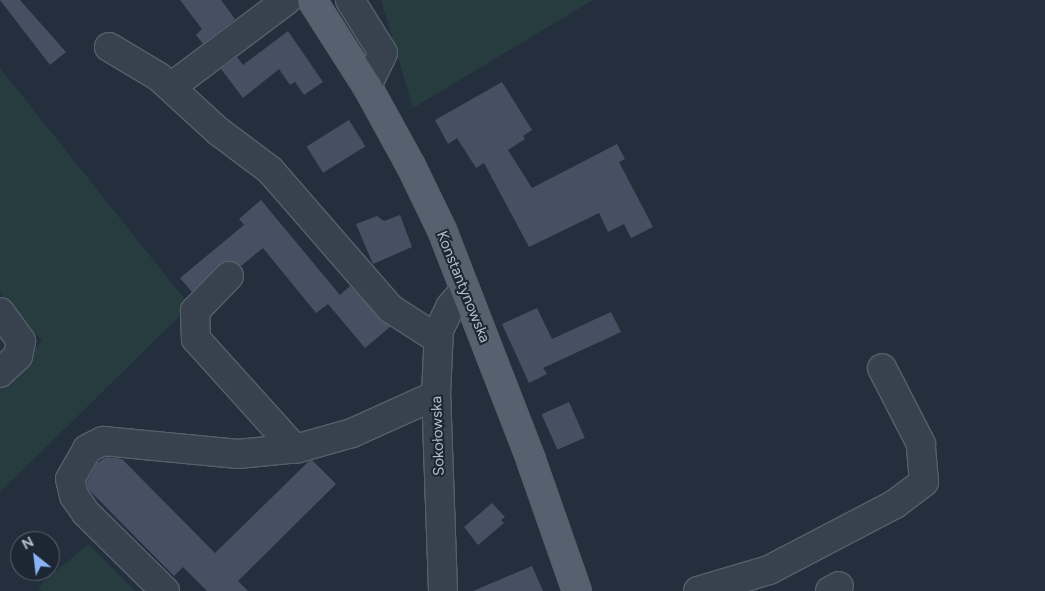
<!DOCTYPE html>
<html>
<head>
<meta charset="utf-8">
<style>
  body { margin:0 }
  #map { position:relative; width:1045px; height:591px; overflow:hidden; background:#242f3e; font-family:Figtree,sans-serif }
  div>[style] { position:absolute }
  .green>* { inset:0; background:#263c3f }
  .building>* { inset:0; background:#455162; transform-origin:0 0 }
  .roads { filter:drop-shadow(1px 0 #565f6c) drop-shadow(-1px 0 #565f6c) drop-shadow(0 1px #565f6c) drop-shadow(0 -1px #565f6c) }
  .minor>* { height:28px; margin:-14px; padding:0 14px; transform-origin:14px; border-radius:14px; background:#38414e }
  .major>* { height:28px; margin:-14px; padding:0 14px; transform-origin:14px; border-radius:14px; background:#56606e }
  span { translate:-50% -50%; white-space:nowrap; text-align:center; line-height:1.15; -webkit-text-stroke:4px #1d2633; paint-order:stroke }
  .street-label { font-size:15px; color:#b4bcc9 }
  .north { position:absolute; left:10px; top:531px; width:50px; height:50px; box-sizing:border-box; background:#1d2633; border:1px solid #59626f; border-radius:50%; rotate:331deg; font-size:14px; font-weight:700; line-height:20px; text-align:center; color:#b4bcc9 }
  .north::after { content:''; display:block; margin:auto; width:18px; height:22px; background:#8ab4f8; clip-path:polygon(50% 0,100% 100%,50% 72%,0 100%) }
</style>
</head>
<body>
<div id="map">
  <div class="green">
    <i style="clip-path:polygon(381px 0,593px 0,413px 108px)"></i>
    <i style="clip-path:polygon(0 68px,190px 306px,0 492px,0 386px,42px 341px,0 293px)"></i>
    <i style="clip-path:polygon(88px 544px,135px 591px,42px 591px,38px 587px)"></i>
  </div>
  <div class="building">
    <i style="clip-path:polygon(0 0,20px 0,66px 52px,50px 65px)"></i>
    <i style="clip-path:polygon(180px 0,221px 0,235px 19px,203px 44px,196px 35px,202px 29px)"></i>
    <i style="clip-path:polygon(288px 31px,323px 82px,304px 95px,295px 82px,290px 85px,279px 69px,243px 98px,221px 69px,237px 57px,243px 65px)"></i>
    <i style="clip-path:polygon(502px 82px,532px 130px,523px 136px,525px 139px,508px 150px,532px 188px,617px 144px,625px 159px,619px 162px,653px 227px,631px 238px,624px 224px,608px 232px,599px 213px,529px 247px,484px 163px,476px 168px,457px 138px,448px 144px,435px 120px)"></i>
    <i style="left:349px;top:120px;width:31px;height:50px;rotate:58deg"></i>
    <i style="clip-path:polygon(261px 200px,340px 295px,350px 286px,390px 327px,365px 348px,328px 304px,316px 313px,263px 248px,241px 266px,232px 261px,218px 265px,192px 292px,180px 278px,244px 225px,239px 219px)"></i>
    <i style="clip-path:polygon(400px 215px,412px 247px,373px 264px,356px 224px,377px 216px,384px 221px)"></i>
    <i style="clip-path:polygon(537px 308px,552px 339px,611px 312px,621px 332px,543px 368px,547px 374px,529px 383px,502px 324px)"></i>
    <i style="left:569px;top:402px;width:39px;height:30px;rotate:66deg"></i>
    <i style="clip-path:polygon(106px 457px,122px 459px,215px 553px,308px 462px,312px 460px,336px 484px,238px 581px,248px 591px,207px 591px,183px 567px,174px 576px,88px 489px,87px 481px,97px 463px)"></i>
    <i style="clip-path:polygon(492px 503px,505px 517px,501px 520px,504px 523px,478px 545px,464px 527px)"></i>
    <i style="clip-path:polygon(532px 566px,543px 591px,473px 591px)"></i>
  </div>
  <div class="roads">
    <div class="minor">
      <i style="left:350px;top:0;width:62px;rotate:58.1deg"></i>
      <i style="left:383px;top:53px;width:37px;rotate:116deg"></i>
      <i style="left:109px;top:47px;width:58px;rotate:31deg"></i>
      <i style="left:159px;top:77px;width:80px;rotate:42.5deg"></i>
      <i style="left:218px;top:131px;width:65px;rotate:36.9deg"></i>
      <i style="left:270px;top:170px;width:184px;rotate:49deg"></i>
      <i style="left:391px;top:309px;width:56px;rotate:32.6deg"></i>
      <i style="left:171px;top:87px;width:145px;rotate:-36.9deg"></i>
      <i style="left:229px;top:276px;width:49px;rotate:134.2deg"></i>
      <i style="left:195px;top:311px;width:28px;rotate:88deg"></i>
      <i style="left:196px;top:339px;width:148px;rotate:48deg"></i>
      <i style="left:0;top:312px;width:36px;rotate:54deg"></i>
      <i style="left:21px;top:341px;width:15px;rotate:101deg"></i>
      <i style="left:18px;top:356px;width:25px;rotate:137deg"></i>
      <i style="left:165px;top:591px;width:111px;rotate:-135.4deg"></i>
      <i style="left:86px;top:513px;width:21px;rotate:-125deg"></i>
      <i style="left:74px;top:496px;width:17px;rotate:-103deg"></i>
      <i style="left:70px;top:479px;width:34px;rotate:-60deg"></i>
      <i style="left:87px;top:449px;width:18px;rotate:-27deg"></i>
      <i style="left:103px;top:441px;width:136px;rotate:5.5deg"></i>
      <i style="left:238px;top:454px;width:61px;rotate:-5.6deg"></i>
      <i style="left:299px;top:448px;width:55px;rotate:-15.8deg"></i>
      <i style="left:352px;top:433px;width:92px;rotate:-24.3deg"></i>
      <i style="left:443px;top:591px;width:196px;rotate:-92deg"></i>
      <i style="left:436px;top:395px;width:65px;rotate:-87.4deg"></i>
      <i style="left:439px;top:330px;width:25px;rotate:-64deg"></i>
      <i style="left:450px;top:307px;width:23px;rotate:-49deg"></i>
      <i style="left:698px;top:591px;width:74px;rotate:-16.5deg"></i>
      <i style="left:769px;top:570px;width:142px;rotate:-27.6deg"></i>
      <i style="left:895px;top:504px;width:36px;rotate:-37deg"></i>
      <i style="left:924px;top:482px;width:38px;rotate:-95deg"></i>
      <i style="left:921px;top:444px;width:85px;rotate:-117.2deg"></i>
      <i style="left:830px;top:591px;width:10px;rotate:-29deg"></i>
    </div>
    <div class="major">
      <i style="left:312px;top:0;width:102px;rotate:57.4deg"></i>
      <i style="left:367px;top:86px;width:91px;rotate:61.2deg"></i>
      <i style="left:411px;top:166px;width:71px;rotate:64.2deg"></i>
      <i style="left:442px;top:230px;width:247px;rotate:68.8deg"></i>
      <i style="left:531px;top:460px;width:139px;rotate:70.7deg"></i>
    </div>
  </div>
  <div class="street-label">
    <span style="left:463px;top:287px;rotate:68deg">Konstantynowska</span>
    <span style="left:438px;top:436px;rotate:-92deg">Sokołowska</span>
  </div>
  <div class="north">N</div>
</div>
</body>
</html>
